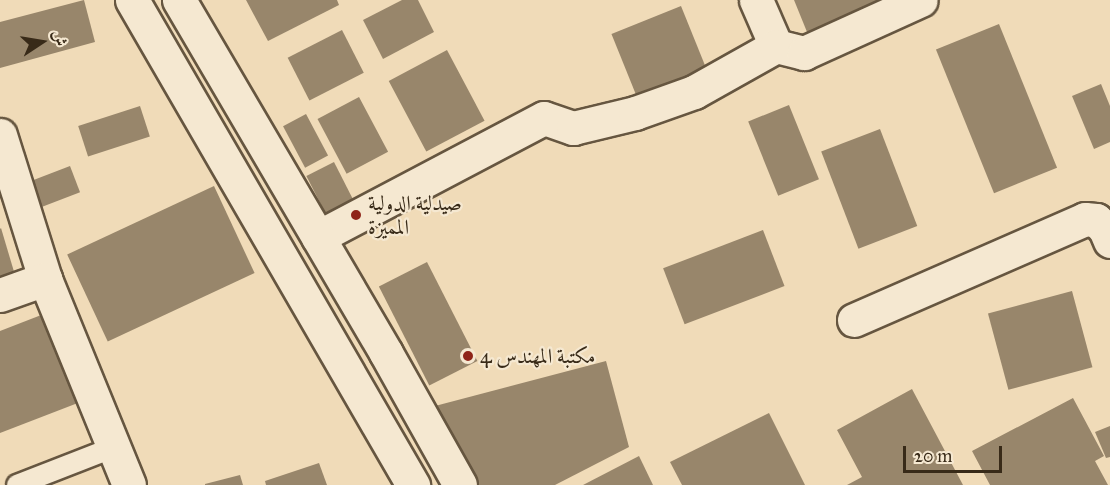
<!DOCTYPE html>
<html>
<head>
<meta charset="utf-8">
<style>
  body { margin:0 }
  #map { position:relative; width:1110px; height:485px; overflow:hidden; background:#f0dbb8; font-family:"IM FELL Great Primer",Amiri,serif }
  div>[style] { position:absolute }
  .building>* { inset:0; background:#98866b; transform-origin:0 0 }
  .roads { filter:drop-shadow(2px 0 #665640) drop-shadow(-2px 0 #665640) drop-shadow(0 2px #665640) drop-shadow(0 -2px #665640) }
  .lane>* { height:20px; margin:-10px; padding:0 10px; transform-origin:10px; border-radius:10px; background:#f5e8d1 }
  .street>* { height:33px; margin:-16.5px; padding:0 16.5px; transform-origin:16.5px; border-radius:16.5px; background:#f5e8d1 }
  .secondary>* { height:33px; margin:-16.5px; padding:0 16.5px; transform-origin:16.5px; border-radius:16.5px; background:#f5e8d1 }
  .dots>* { width:16px; height:16px; translate:-50% -50%; box-sizing:border-box; border:3px solid #f5e8d1; border-radius:50% }
  span { translate:-50% -50%; white-space:nowrap; text-align:center; line-height:1.15; -webkit-text-stroke:4.5px #f5e8d1; paint-order:stroke }
  .poi-label { font-size:21px; color:#382a18 }
  .left { translate:0 -50%; text-align:left }
  .north { position:absolute; left:12px; top:12px; width:60px; height:60px; -webkit-text-stroke:4px #f5e8d1; paint-order:stroke; rotate:78deg; font-size:16px; font-weight:700; line-height:24px; text-align:center; color:#382a18 }
  .north::after { content:''; display:block; margin:auto; width:21px; height:27px; background:#382a18; clip-path:polygon(50% 0,100% 100%,50% 72%,0 100%) }
  .scale { position:absolute; left:903px; top:446px; width:99px; height:27px; box-sizing:border-box; border:3px solid #382a18; border-top:0; padding-left:8px; font-size:18px; line-height:21px; white-space:nowrap; color:#382a18; -webkit-text-stroke:4px #f5e8d1; paint-order:stroke }
</style>
</head>
<body>
<div id="map">
  <div class="building">
    <i style="clip-path:polygon(84px 0,95px 42px,0 68px,0 22px)"></i>
    <i style="clip-path:polygon(246px 0,337px 0,339px 5px,268px 41px)"></i>
    <i style="clip-path:polygon(402px 0,418px 0,434px 32px,383px 59px,363px 20px)"></i>
    <i style="clip-path:polygon(794px 0,888px 0,807px 32px)"></i>
    <i style="left:681px;top:6px;width:72px;height:75px;rotate:68deg"></i>
    <i style="left:999px;top:24px;width:155px;height:68px;rotate:68deg"></i>
    <i style="left:342px;top:30px;width:48px;height:61px;rotate:63deg"></i>
    <i style="left:447px;top:50px;width:80px;height:66px;rotate:62deg"></i>
    <i style="clip-path:polygon(1101px 84px,1110px 106px,1110px 142px,1094px 149px,1072px 96px)"></i>
    <i style="left:359px;top:97px;width:62px;height:47px;rotate:62deg"></i>
    <i style="left:789px;top:105px;width:80px;height:44px;rotate:68deg"></i>
    <i style="left:140px;top:106px;width:32px;height:65px;rotate:72deg"></i>
    <i style="left:306px;top:114px;width:47px;height:26px;rotate:62deg"></i>
    <i style="left:880px;top:129px;width:104px;height:63px;rotate:69deg"></i>
    <i style="left:334px;top:162px;width:44px;height:31px;rotate:63deg"></i>
    <i style="left:70px;top:166px;width:28px;height:46px;rotate:69deg"></i>
    <i style="left:214px;top:186px;width:96px;height:162px;rotate:65deg"></i>
    <i style="clip-path:polygon(1px 228px,15px 275px,0 283px,0 229px)"></i>
    <i style="left:763px;top:230px;width:60px;height:107px;rotate:69deg"></i>
    <i style="left:427px;top:262px;width:111px;height:54px;rotate:63deg"></i>
    <i style="left:1072px;top:291px;width:79px;height:87px;rotate:75deg"></i>
    <i style="clip-path:polygon(49px 312px,83px 401px,0 433px,0 331px)"></i>
    <i style="clip-path:polygon(606px 361px,629px 447px,555px 485px,475px 485px,435px 406px)"></i>
    <i style="clip-path:polygon(912px 389px,963px 485px,847px 485px,862px 477px,837px 430px)"></i>
    <i style="clip-path:polygon(1073px 398px,1104px 456px,1095px 461px,1108px 485px,990px 485px,972px 451px)"></i>
    <i style="clip-path:polygon(769px 413px,805px 485px,682px 485px,670px 462px)"></i>
    <i style="clip-path:polygon(1110px 426px,1110px 457px,1106px 458px,1095px 432px)"></i>
    <i style="clip-path:polygon(639px 456px,653px 485px,583px 485px)"></i>
    <i style="clip-path:polygon(319px 463px,327px 485px,266px 485px,265px 481px)"></i>
    <i style="clip-path:polygon(240px 475px,243px 485px,205px 485px,205px 484px)"></i>
  </div>
  <div class="roads">
    <div class="lane">
      <i style="left:17px;top:485px;width:102px;rotate:-21.3deg"></i>
    </div>
    <div class="street">
      <i style="left:756px;top:0;width:50px;rotate:66.5deg"></i>
      <i style="left:0;top:135px;width:151px;rotate:72.6deg"></i>
      <i style="left:45px;top:279px;width:222px;rotate:67.8deg"></i>
      <i style="left:318px;top:237px;width:255px;rotate:-27.8deg"></i>
      <i style="left:544px;top:118px;width:31px;rotate:19deg"></i>
      <i style="left:573px;top:128px;width:64px;rotate:-13.6deg"></i>
      <i style="left:635px;top:113px;width:63px;rotate:-19.6deg"></i>
      <i style="left:694px;top:92px;width:94px;rotate:-29.3deg"></i>
      <i style="left:776px;top:46px;width:29px;rotate:14deg"></i>
      <i style="left:804px;top:53px;width:128px;rotate:-24.4deg"></i>
      <i style="left:0;top:295px;width:48px;rotate:-19.6deg"></i>
      <i style="left:854px;top:320px;width:252px;rotate:-23.6deg"></i>
      <i style="left:1085px;top:219px;width:11px;rotate:5deg"></i>
      <i style="left:1096px;top:220px;width:13px;rotate:45deg"></i>
      <i style="left:1105px;top:229px;width:13px;rotate:67deg"></i>
    </div>
    <div class="secondary">
      <i style="left:132px;top:0;width:561px;rotate:59.91deg"></i>
      <i style="left:179px;top:0;width:409px;rotate:59.6deg"></i>
      <i style="left:386px;top:353px;width:151px;rotate:60.7deg"></i>
    </div>
  </div>
  <div class="dots">
    <i style="left:356px;top:215px;background:#8f2418"></i>
    <i style="left:468px;top:356px;background:#8f2418"></i>
  </div>
  <div class="poi-label">
    <span class="left" style="left:368px;top:215px">صيدلية الدولية<br>المميزة</span>
    <span class="left" style="left:480px;top:356px">مكتبة المهندس 4</span>
  </div>
  <div class="north">ش</div>
  <div class="scale">20 m</div>
</div>
</body>
</html>
